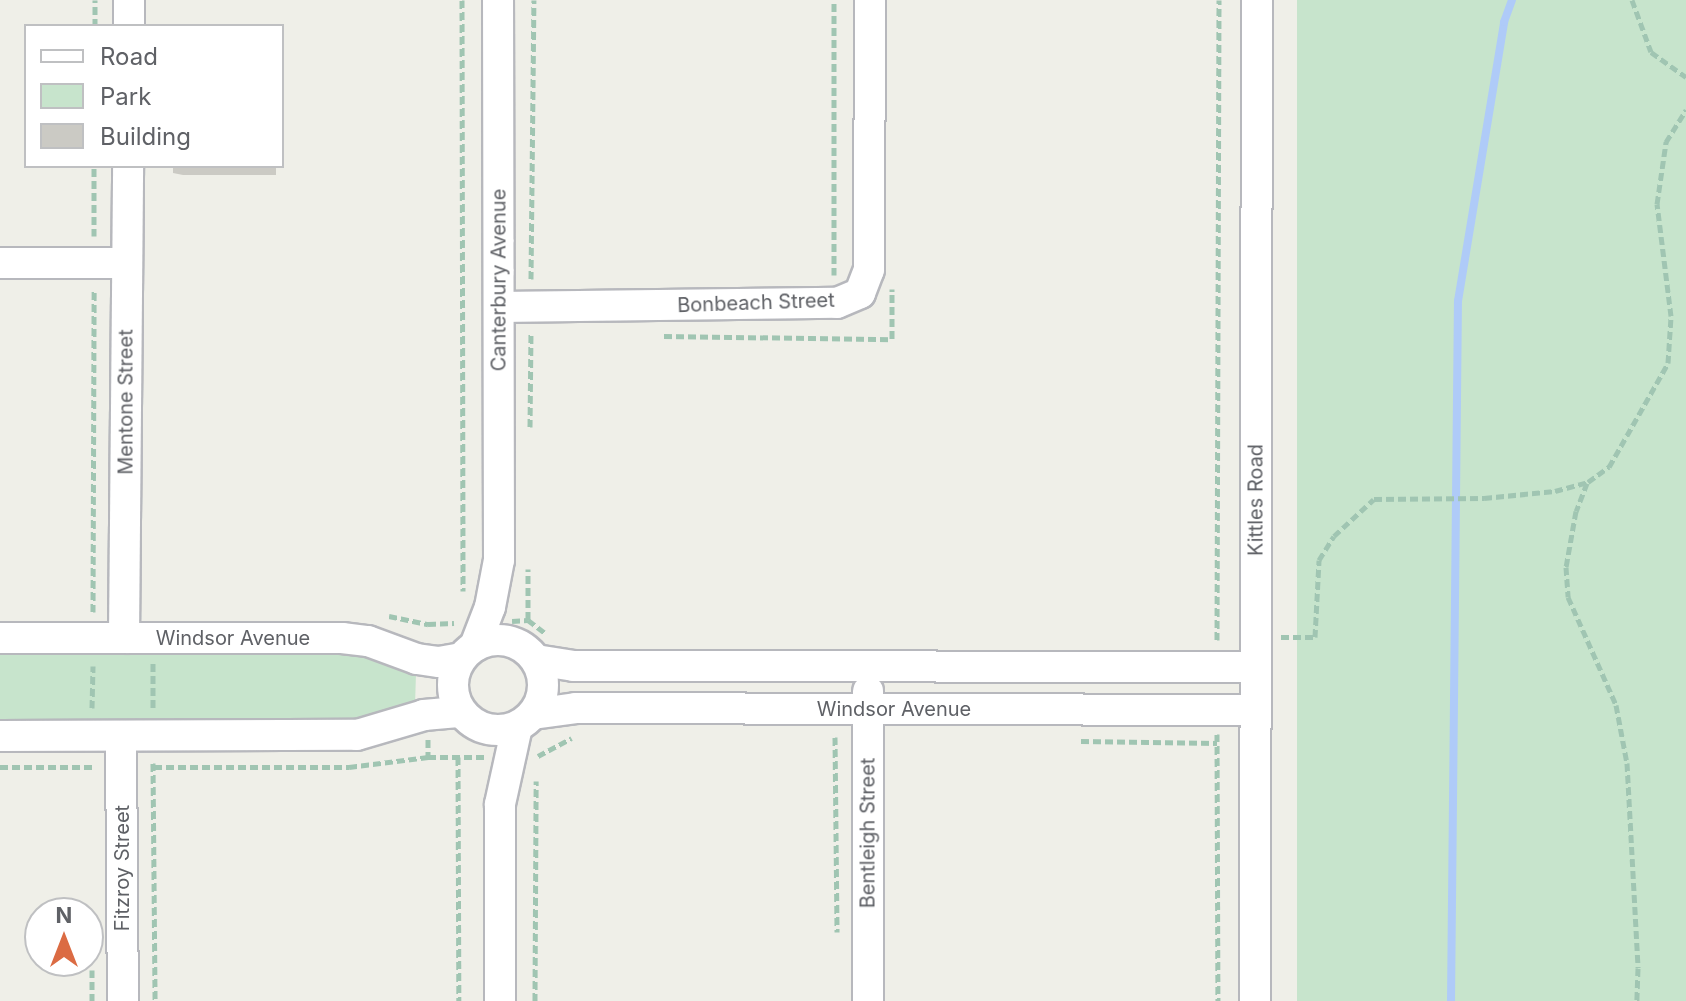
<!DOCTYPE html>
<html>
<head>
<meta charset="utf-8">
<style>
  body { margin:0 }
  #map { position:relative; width:1686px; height:1001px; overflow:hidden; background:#efefe8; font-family:Inter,sans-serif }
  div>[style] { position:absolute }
  .green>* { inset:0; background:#c7e4cc; transform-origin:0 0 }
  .stream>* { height:8px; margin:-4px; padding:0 4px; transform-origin:4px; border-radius:4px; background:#afcbf8 }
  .building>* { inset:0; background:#cbcac4 }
  .path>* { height:5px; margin-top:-2.5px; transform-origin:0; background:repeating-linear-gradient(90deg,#a0c5b2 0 8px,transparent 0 12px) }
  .roads { filter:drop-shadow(2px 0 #b7b8bd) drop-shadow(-2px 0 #b7b8bd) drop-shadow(0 2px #b7b8bd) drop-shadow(0 -2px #b7b8bd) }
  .street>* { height:30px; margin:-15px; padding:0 15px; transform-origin:15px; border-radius:15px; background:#fff }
  .street>.ring { margin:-15px; padding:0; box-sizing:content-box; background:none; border:30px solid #fff; border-radius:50% }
  span { translate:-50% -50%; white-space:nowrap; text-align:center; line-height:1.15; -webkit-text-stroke:7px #fff; paint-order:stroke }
  .street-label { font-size:20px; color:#5f6166 }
  .legend { position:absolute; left:24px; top:24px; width:260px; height:144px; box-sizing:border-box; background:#fff; border:2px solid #bfc0c2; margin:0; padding:10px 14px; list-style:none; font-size:24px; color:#5f6166 }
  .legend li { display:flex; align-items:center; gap:16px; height:40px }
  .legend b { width:40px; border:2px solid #bfc0c2 }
  .north { position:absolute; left:24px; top:897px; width:80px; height:80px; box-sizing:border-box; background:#fff; border:2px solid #bfc0c2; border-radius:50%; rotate:0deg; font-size:22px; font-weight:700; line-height:32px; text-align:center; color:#5f6166 }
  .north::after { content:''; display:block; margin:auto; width:28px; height:36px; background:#db6b43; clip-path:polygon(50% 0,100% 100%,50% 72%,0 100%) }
</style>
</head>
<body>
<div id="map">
  <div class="green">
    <i style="left:1297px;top:0;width:389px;height:1001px"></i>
    <i style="clip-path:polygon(0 654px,353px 654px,416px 673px,415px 706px,351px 724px,0 725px)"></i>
  </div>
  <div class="stream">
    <i style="left:1451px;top:1001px;width:700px;rotate:-89.43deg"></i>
    <i style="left:1458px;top:301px;width:283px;rotate:-80.6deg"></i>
    <i style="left:1504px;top:22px;width:23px;rotate:-70deg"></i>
  </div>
  <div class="building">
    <i style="clip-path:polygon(173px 166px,276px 166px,276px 175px,183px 175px,173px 173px)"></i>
  </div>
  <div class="path">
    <i style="left:462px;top:0;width:591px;rotate:89.9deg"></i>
    <i style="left:1632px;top:0;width:55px;rotate:69.9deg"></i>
    <i style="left:1651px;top:52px;width:43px;rotate:35.5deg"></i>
    <i style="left:95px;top:26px;width:26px;rotate:-90deg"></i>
    <i style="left:94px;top:236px;width:70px;rotate:-90deg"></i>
    <i style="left:834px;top:275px;width:275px;rotate:-90deg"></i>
    <i style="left:531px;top:279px;width:279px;rotate:-89.4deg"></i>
    <i style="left:664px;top:336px;width:228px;rotate:0.8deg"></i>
    <i style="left:892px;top:339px;width:50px;rotate:-90deg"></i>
    <i style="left:530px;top:427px;width:94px;rotate:-89.4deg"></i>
    <i style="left:1587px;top:483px;width:30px;rotate:111deg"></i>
    <i style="left:1576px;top:511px;width:57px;rotate:100.1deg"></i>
    <i style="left:1566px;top:567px;width:30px;rotate:86deg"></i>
    <i style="left:1568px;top:597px;width:118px;rotate:66deg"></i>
    <i style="left:1616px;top:705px;width:59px;rotate:79.3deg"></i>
    <i style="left:1627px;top:763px;width:205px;rotate:86.9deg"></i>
    <i style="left:1638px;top:968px;width:33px;rotate:92deg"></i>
    <i style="left:93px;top:612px;width:322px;rotate:-89.8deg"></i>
    <i style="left:389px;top:616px;width:40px;rotate:12deg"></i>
    <i style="left:428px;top:624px;width:26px;rotate:-2deg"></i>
    <i style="left:528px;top:620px;width:51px;rotate:-90deg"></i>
    <i style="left:512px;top:621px;width:16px;rotate:-4deg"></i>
    <i style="left:528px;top:620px;width:21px;rotate:37deg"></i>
    <i style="left:1281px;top:637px;width:34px"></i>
    <i style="left:1315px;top:637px;width:77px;rotate:-87deg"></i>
    <i style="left:1319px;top:560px;width:28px;rotate:-58deg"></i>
    <i style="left:1334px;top:536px;width:54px;rotate:-42.8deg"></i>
    <i style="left:1374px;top:499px;width:110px;rotate:-0.5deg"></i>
    <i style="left:1484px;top:498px;width:71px;rotate:-5.6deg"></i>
    <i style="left:1555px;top:491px;width:34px;rotate:-15deg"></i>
    <i style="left:1588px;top:482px;width:26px;rotate:-36deg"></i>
    <i style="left:1609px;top:467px;width:120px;rotate:-60.4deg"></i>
    <i style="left:1668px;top:363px;width:47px;rotate:-86.3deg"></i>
    <i style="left:1671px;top:316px;width:113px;rotate:-97.1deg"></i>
    <i style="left:1657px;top:204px;width:63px;rotate:-81.7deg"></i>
    <i style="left:1666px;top:142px;width:38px;rotate:-58deg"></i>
    <i style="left:1217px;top:640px;width:640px;rotate:-89.82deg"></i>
    <i style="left:153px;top:663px;width:46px;rotate:90deg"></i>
    <i style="left:92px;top:708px;width:42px;rotate:-88.6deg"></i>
    <i style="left:1217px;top:734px;width:267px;rotate:89.8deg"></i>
    <i style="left:835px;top:737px;width:195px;rotate:89.4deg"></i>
    <i style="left:428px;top:739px;width:18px;rotate:90deg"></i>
    <i style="left:428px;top:757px;width:56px"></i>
    <i style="left:1081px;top:741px;width:136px;rotate:0.8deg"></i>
    <i style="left:538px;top:756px;width:38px;rotate:-28deg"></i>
    <i style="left:458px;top:757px;width:244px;rotate:89.8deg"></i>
    <i style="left:153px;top:763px;width:238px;rotate:89.5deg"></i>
    <i style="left:0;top:767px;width:96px"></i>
    <i style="left:154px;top:767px;width:195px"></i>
    <i style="left:349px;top:767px;width:80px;rotate:-7.2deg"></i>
    <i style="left:92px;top:1001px;width:31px;rotate:-90deg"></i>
    <i style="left:535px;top:1001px;width:220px;rotate:-89.7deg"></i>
  </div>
  <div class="roads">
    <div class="street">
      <i style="left:129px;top:26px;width:26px;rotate:-90deg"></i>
      <i style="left:0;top:263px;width:127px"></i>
      <i style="left:499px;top:307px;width:338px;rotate:-0.7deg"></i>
      <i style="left:837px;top:303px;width:25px;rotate:-23deg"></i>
      <i style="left:860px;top:293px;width:25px;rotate:-69deg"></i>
      <i style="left:869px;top:270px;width:270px;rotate:-89.8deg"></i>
      <i style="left:0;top:638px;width:342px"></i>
      <i style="left:342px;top:638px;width:26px;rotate:7deg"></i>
      <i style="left:368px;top:641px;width:52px;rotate:20.2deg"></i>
      <i style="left:417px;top:659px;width:22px;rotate:8deg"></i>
      <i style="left:439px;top:662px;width:23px;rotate:-10deg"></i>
      <i style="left:124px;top:638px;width:472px;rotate:-89.5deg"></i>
      <i class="ring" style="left:453px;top:640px;width:60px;height:60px"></i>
      <i style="left:475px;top:646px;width:42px;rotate:-69deg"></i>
      <i style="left:490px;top:607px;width:48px;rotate:-79.2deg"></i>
      <i style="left:499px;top:560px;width:560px;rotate:-90.1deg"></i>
      <i style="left:536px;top:660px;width:37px;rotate:9deg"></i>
      <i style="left:573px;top:666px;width:683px;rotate:0.08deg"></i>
      <i style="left:868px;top:691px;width:310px;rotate:90deg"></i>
      <i style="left:533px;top:714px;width:43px;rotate:-7.9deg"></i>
      <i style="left:576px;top:708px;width:680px;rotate:0.17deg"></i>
      <i style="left:0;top:736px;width:357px;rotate:-0.2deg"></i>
      <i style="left:357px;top:735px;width:70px;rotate:-16.6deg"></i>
      <i style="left:424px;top:715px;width:37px;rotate:-5deg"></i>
      <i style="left:121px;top:736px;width:265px;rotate:89.6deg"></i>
      <i style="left:500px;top:1001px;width:197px;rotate:-90deg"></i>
      <i style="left:500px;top:804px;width:79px;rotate:-77.6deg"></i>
      <i style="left:1255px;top:1001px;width:1001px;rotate:-89.89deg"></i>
    </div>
  </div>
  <div class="street-label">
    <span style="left:499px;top:280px;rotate:-90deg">Canterbury Avenue</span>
    <span style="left:756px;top:303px;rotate:-2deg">Bonbeach Street</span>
    <span style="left:126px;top:402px;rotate:-90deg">Mentone Street</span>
    <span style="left:1256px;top:500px;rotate:-90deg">Kittles Road</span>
    <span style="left:233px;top:638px">Windsor Avenue</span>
    <span style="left:894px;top:709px">Windsor Avenue</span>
    <span style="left:868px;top:833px;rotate:-90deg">Bentleigh Street</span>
    <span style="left:122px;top:868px;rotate:-90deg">Fitzroy Street</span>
  </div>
  <ul class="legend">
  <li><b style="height:10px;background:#fff"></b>Road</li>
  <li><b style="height:22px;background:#c7e4cc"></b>Park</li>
  <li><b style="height:22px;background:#cbcac4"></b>Building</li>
  </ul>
  <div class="north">N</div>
</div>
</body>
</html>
